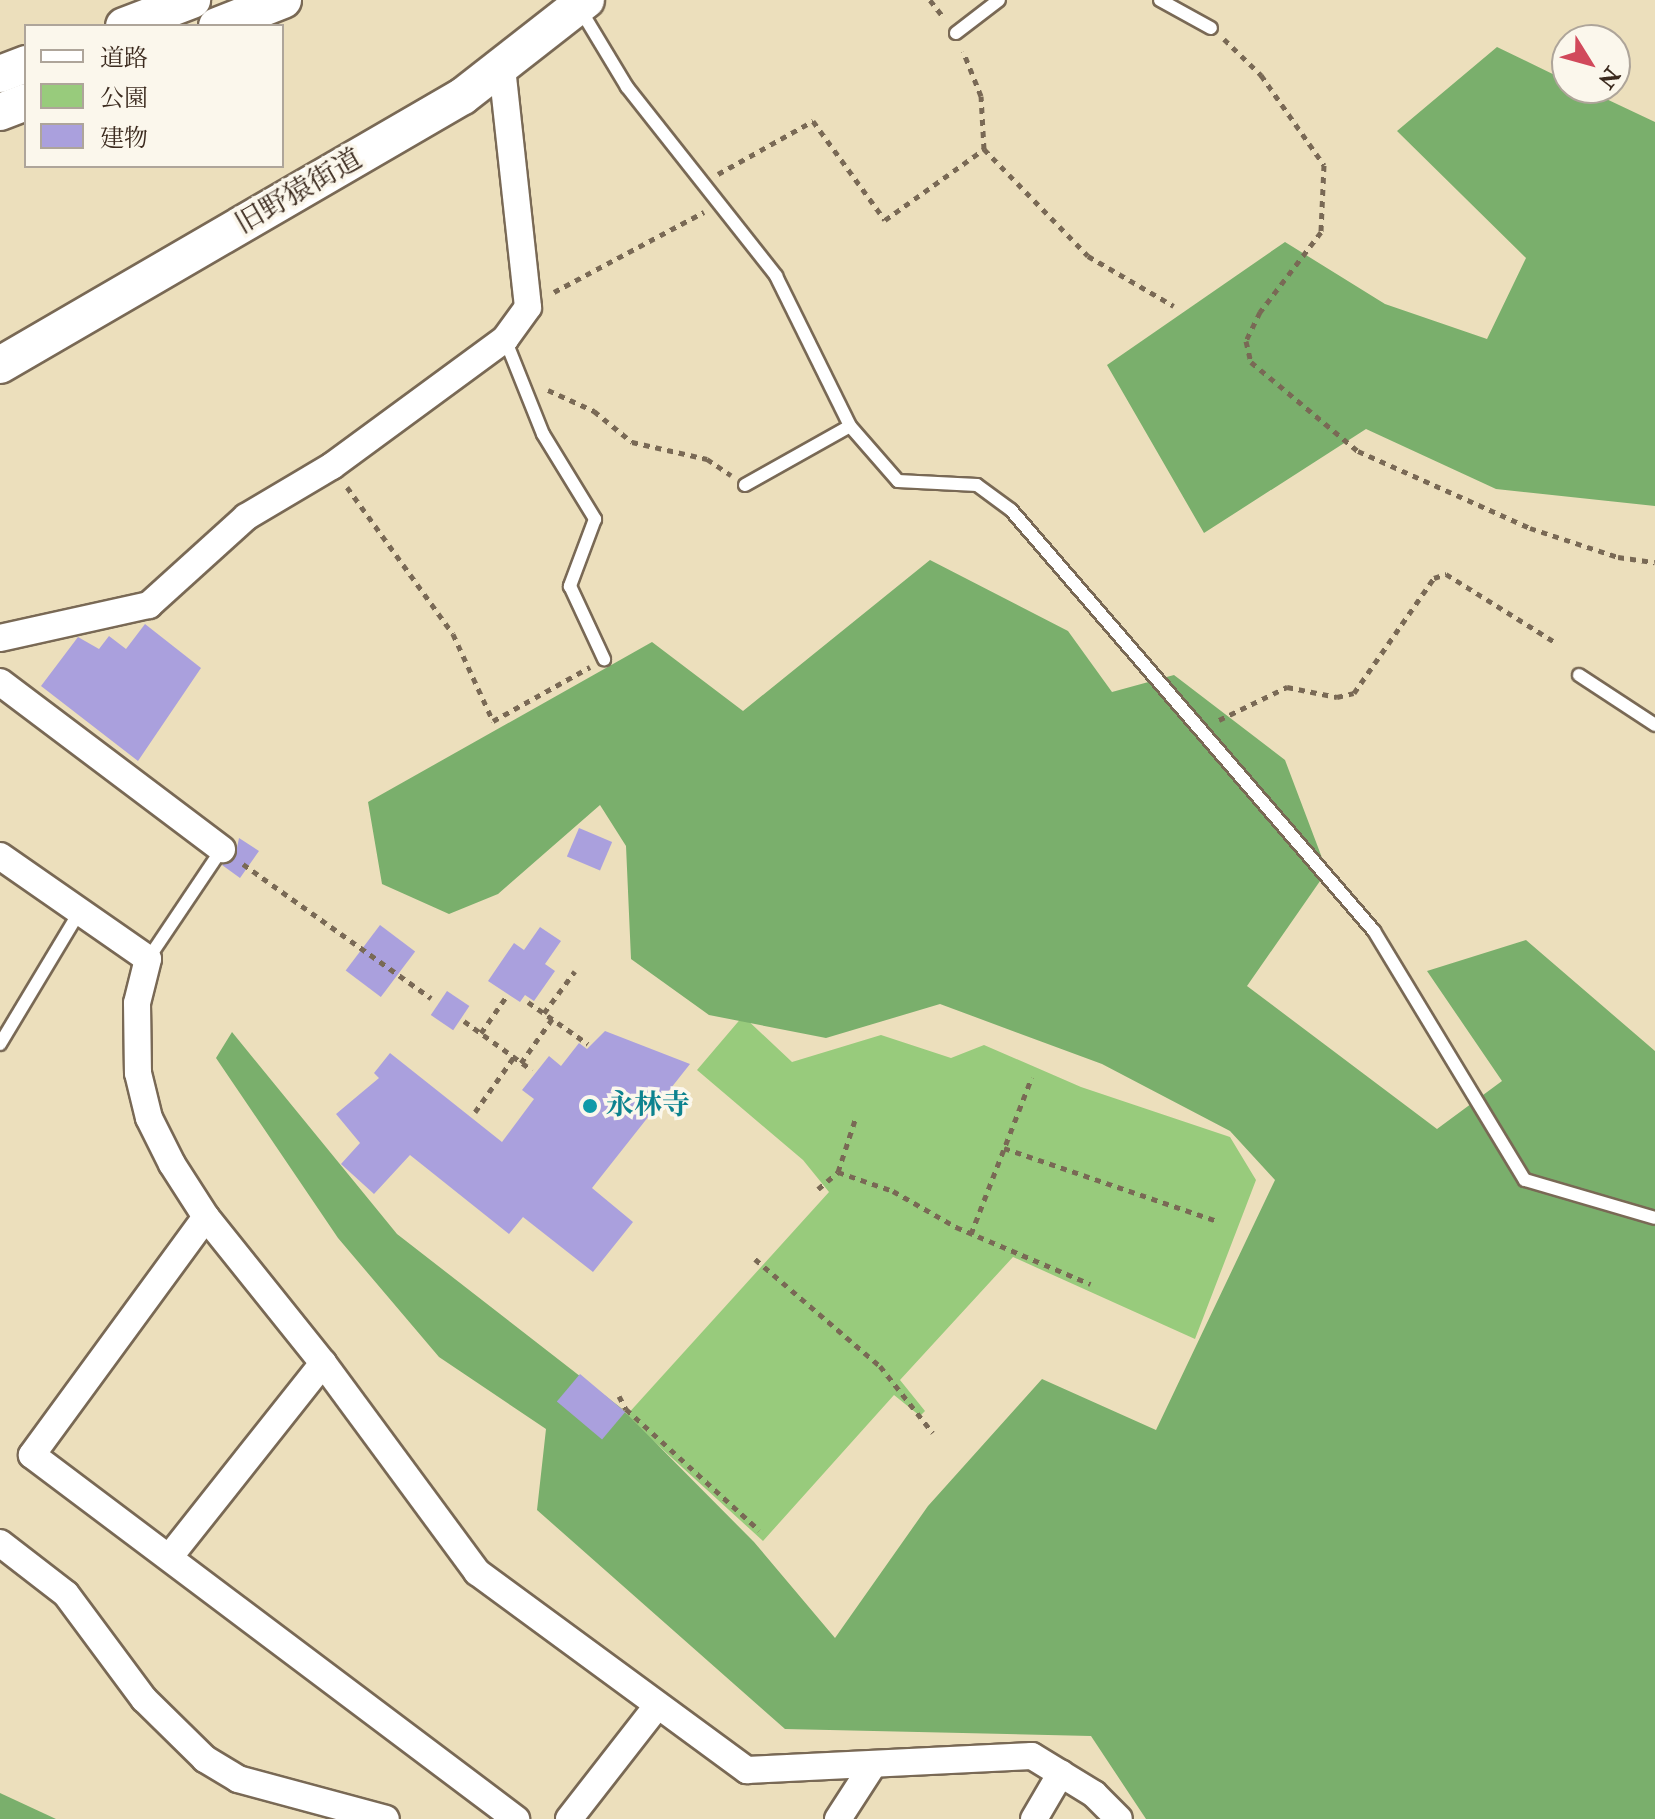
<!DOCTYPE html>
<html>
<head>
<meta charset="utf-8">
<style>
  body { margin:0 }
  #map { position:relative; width:1655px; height:1819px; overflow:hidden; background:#ecdfbc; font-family:"IM FELL Double Pica","Noto Serif JP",serif }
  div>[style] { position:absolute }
  .green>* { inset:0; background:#98cb7c }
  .forest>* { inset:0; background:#7aaf6c }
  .building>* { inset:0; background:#aaa0dd; transform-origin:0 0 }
  .path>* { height:5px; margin-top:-2.5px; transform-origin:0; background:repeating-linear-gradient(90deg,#796955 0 6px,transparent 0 12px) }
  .roads { filter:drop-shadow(2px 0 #796955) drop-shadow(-2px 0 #796955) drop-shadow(0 2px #796955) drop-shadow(0 -2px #796955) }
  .lane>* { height:12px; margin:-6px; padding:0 6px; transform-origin:6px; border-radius:6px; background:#fff }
  .street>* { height:26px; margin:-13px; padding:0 13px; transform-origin:13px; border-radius:13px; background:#fff }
  .secondary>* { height:36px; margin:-18px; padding:0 18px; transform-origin:18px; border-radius:18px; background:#fff }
  .dots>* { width:22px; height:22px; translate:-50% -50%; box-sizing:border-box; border:4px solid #fbf7ec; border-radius:50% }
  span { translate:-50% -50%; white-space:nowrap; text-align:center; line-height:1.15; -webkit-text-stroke:7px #fbf7ec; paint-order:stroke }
  .street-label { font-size:28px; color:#3b2a1e }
  .culture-label { font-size:28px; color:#0d838f; font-weight:700 }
  .left { translate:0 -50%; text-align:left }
  .legend { position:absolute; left:24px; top:24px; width:260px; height:144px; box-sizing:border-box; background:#fbf7ec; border:2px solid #aea59a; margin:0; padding:10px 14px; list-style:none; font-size:24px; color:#3b2a1e }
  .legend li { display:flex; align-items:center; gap:16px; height:40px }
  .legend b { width:40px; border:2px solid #aea59a }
  .north { position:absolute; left:1551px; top:24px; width:80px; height:80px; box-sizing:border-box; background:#fbf7ec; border:2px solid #aea59a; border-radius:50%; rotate:127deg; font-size:22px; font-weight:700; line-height:32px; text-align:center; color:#3b2a1e }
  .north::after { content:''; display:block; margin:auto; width:28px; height:36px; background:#d1495b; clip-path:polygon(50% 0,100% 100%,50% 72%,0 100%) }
</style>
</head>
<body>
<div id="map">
  <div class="green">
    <i style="clip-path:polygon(743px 1016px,792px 1062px,881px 1035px,951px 1058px,984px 1045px,1081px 1087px,1230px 1137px,1256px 1180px,1195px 1339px,1013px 1257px,900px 1380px,925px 1411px,920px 1416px,894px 1395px,763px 1541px,626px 1416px,829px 1192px,803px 1160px,697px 1070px)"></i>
  </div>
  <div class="forest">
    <i style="clip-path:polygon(1497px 47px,1567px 81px,1567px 88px,1583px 88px,1655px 122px,1655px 506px,1496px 489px,1366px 429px,1204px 533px,1107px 365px,1285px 242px,1385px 304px,1487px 339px,1526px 258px,1397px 131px)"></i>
    <i style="clip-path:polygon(930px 560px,1068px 631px,1112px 692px,1174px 675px,1285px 760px,1327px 871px,1247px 986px,1437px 1129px,1502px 1081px,1427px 971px,1526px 940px,1655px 1051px,1655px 1819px,1146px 1819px,1091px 1736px,785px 1729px,537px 1510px,546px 1429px,439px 1357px,338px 1238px,216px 1058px,232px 1032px,397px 1234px,621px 1408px,754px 1542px,835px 1638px,928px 1506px,1042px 1379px,1156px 1430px,1275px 1180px,1230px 1131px,1102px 1064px,940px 1004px,826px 1038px,709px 1015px,631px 959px,626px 846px,600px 805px,498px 894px,449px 914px,382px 884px,368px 802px,652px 642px,743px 711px)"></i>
    <i style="clip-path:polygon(0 1793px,56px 1819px,0 1819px)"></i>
  </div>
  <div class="building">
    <i style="clip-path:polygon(145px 624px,201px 668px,138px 761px,41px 686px,78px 637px,99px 649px,109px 636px,126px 649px)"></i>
    <i style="left:579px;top:828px;width:36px;height:31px;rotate:23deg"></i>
    <i style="clip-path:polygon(239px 838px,259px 851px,240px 878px,222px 865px,235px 858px)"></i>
    <i style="left:380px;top:925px;width:44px;height:57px;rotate:37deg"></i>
    <i style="clip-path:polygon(540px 927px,561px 941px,545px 964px,555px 971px,534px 1001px,525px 995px,520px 1002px,488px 981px,514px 943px,524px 950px)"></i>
    <i style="left:447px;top:991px;width:27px;height:29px;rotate:34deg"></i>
    <i style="clip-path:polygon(605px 1031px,690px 1064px,592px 1188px,633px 1222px,593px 1272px,523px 1217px,509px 1234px,410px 1155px,374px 1194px,341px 1164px,360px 1143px,336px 1114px,379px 1078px,374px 1073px,390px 1053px,502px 1142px,534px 1099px,522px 1090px,549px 1056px,561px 1066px,579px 1043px,587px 1049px)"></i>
    <i style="left:580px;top:1374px;width:59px;height:36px;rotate:40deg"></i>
  </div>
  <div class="path">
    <i style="left:930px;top:0;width:23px;rotate:52deg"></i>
    <i style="left:1224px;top:39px;width:52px;rotate:44.2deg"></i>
    <i style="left:1261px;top:75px;width:110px;rotate:55deg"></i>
    <i style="left:1324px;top:165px;width:67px;rotate:92.6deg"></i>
    <i style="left:1321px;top:232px;width:101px;rotate:127.3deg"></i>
    <i style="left:1260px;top:312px;width:32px;rotate:116deg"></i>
    <i style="left:1246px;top:341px;width:22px;rotate:77deg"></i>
    <i style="left:1251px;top:362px;width:139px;rotate:39.8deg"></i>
    <i style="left:1358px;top:451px;width:188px;rotate:24.1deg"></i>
    <i style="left:1530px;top:528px;width:93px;rotate:18.2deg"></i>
    <i style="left:1618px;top:557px;width:37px;rotate:8deg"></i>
    <i style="left:984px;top:149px;width:149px;rotate:45.8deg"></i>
    <i style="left:1088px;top:256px;width:99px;rotate:30.2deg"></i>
    <i style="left:718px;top:174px;width:109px;rotate:-29.2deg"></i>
    <i style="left:813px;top:121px;width:122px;rotate:54deg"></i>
    <i style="left:885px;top:220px;width:122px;rotate:-35.6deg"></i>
    <i style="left:984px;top:149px;width:53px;rotate:-93.2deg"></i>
    <i style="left:981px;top:96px;width:48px;rotate:-111.8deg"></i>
    <i style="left:554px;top:292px;width:170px;rotate:-28.1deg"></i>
    <i style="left:548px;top:390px;width:51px;rotate:24.5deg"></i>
    <i style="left:594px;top:411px;width:49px;rotate:39.2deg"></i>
    <i style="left:632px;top:442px;width:77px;rotate:12.8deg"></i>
    <i style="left:707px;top:459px;width:29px;rotate:34deg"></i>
    <i style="left:347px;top:487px;width:181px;rotate:54.2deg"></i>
    <i style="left:453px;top:634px;width:96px;rotate:65.3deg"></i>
    <i style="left:493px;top:721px;width:111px;rotate:-29.1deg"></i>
    <i style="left:1219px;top:720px;width:76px;rotate:-25.9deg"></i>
    <i style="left:1287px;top:687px;width:51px;rotate:11.3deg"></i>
    <i style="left:1337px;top:697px;width:17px;rotate:-13deg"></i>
    <i style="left:1354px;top:693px;width:140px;rotate:-55.2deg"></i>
    <i style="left:1434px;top:578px;width:13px;rotate:-18deg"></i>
    <i style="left:1446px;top:574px;width:128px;rotate:32deg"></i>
    <i style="left:243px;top:864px;width:231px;rotate:35.5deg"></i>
    <i style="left:528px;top:1002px;width:73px;rotate:35deg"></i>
    <i style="left:544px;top:1013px;width:52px;rotate:-53.6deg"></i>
    <i style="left:464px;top:1021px;width:84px;rotate:35.8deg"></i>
    <i style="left:481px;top:1033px;width:44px;rotate:-55.2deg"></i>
    <i style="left:521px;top:1063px;width:54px;rotate:-54.8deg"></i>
    <i style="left:475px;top:1112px;width:67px;rotate:-54.7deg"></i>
    <i style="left:1004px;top:1148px;width:225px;rotate:18.9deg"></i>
    <i style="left:838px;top:1172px;width:58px;rotate:19.1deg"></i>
    <i style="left:893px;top:1191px;width:73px;rotate:29.7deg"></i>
    <i style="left:956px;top:1227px;width:146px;rotate:23deg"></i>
    <i style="left:818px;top:1189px;width:26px;rotate:-40deg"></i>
    <i style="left:838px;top:1172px;width:58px;rotate:-71.9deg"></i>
    <i style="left:971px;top:1234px;width:168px;rotate:-68.8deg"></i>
    <i style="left:755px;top:1259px;width:165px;rotate:40.6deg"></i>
    <i style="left:880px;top:1366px;width:85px;rotate:51.7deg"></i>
    <i style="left:619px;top:1396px;width:15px;rotate:62deg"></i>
    <i style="left:626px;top:1409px;width:180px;rotate:42.3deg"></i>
  </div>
  <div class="roads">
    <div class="lane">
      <i style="left:1160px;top:0;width:58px;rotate:28.8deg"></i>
      <i style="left:580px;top:9px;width:91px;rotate:58.9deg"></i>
      <i style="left:627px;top:87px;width:241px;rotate:51.7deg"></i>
      <i style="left:776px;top:276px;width:167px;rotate:63.7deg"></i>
      <i style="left:850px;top:426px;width:73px;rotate:48.9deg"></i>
      <i style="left:898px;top:481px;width:79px;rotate:2.9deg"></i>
      <i style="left:977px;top:485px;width:42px;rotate:36.3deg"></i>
      <i style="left:1011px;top:510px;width:556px;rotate:49.23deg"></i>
      <i style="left:1374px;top:931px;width:291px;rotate:58.8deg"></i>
      <i style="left:1525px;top:1180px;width:135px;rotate:16.3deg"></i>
      <i style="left:956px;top:33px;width:54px;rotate:-37.5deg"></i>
      <i style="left:505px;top:339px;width:102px;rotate:68.2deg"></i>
      <i style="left:543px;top:434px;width:100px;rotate:58.5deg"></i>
      <i style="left:595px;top:519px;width:72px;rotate:110.5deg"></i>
      <i style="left:570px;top:586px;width:81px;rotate:65deg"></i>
      <i style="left:745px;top:485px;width:120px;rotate:-29.3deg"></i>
      <i style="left:1579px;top:675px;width:91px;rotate:33.3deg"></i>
      <i style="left:148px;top:959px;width:133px;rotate:-56.1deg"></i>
      <i style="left:0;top:1044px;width:155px;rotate:-59deg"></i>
    </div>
    <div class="street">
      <i style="left:0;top:638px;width:153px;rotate:-12.5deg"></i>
      <i style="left:149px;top:605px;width:131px;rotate:-42.2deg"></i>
      <i style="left:246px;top:517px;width:100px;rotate:-30.7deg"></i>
      <i style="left:332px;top:466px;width:215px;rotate:-36.3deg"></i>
      <i style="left:505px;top:339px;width:39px;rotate:-54deg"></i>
      <i style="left:528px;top:307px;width:239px;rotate:-96.2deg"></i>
      <i style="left:0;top:682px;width:278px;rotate:37deg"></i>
      <i style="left:0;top:856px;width:180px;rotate:34.8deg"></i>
      <i style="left:148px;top:959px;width:45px;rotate:104deg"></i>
      <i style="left:137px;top:1003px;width:70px;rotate:89.2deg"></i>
      <i style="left:138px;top:1073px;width:46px;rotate:76.3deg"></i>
      <i style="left:149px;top:1118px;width:51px;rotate:63.4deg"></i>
      <i style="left:172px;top:1164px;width:63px;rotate:57.3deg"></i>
      <i style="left:206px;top:1217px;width:187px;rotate:51.3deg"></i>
      <i style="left:323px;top:1363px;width:260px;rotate:53.6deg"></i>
      <i style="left:477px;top:1572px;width:335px;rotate:36.3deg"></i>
      <i style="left:747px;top:1770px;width:285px;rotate:-2.8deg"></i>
      <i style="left:1032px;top:1756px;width:73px;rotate:31.5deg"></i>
      <i style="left:1094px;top:1794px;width:35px;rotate:45deg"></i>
      <i style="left:206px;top:1217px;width:295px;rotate:126.2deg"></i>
      <i style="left:32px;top:1455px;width:606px;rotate:36.95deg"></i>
      <i style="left:0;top:1543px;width:83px;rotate:37.7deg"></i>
      <i style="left:66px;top:1594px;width:131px;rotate:53.4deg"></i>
      <i style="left:144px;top:1699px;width:86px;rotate:44.5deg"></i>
      <i style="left:205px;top:1759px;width:39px;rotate:31deg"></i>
      <i style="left:238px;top:1779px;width:153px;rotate:15.1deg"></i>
      <i style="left:171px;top:1555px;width:245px;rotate:-51.6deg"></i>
      <i style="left:569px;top:1819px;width:143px;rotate:-52.1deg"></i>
      <i style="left:838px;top:1819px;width:64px;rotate:-57.1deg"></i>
      <i style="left:1034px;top:1819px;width:53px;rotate:-59.6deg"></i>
    </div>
    <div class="secondary">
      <i style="left:124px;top:26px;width:73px;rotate:-20.9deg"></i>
      <i style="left:217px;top:26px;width:71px;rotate:-21.5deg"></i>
      <i style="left:0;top:74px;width:28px;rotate:-21deg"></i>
      <i style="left:0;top:112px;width:28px;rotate:-21deg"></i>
      <i style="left:0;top:365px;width:535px;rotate:-30.16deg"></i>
      <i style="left:463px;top:96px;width:156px;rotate:-38deg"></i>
    </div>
  </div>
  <div class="dots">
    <i style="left:590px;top:1106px;background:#0f9aa8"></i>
  </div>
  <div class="street-label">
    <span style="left:299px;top:192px;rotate:-30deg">旧野猿街道</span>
  </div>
  <div class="culture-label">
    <span class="left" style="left:606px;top:1106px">永林寺</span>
  </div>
  <ul class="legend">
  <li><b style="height:10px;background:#fff"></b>道路</li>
  <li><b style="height:22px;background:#98cb7c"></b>公園</li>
  <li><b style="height:22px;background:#aaa0dd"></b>建物</li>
  </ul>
  <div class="north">N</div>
</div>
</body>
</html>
